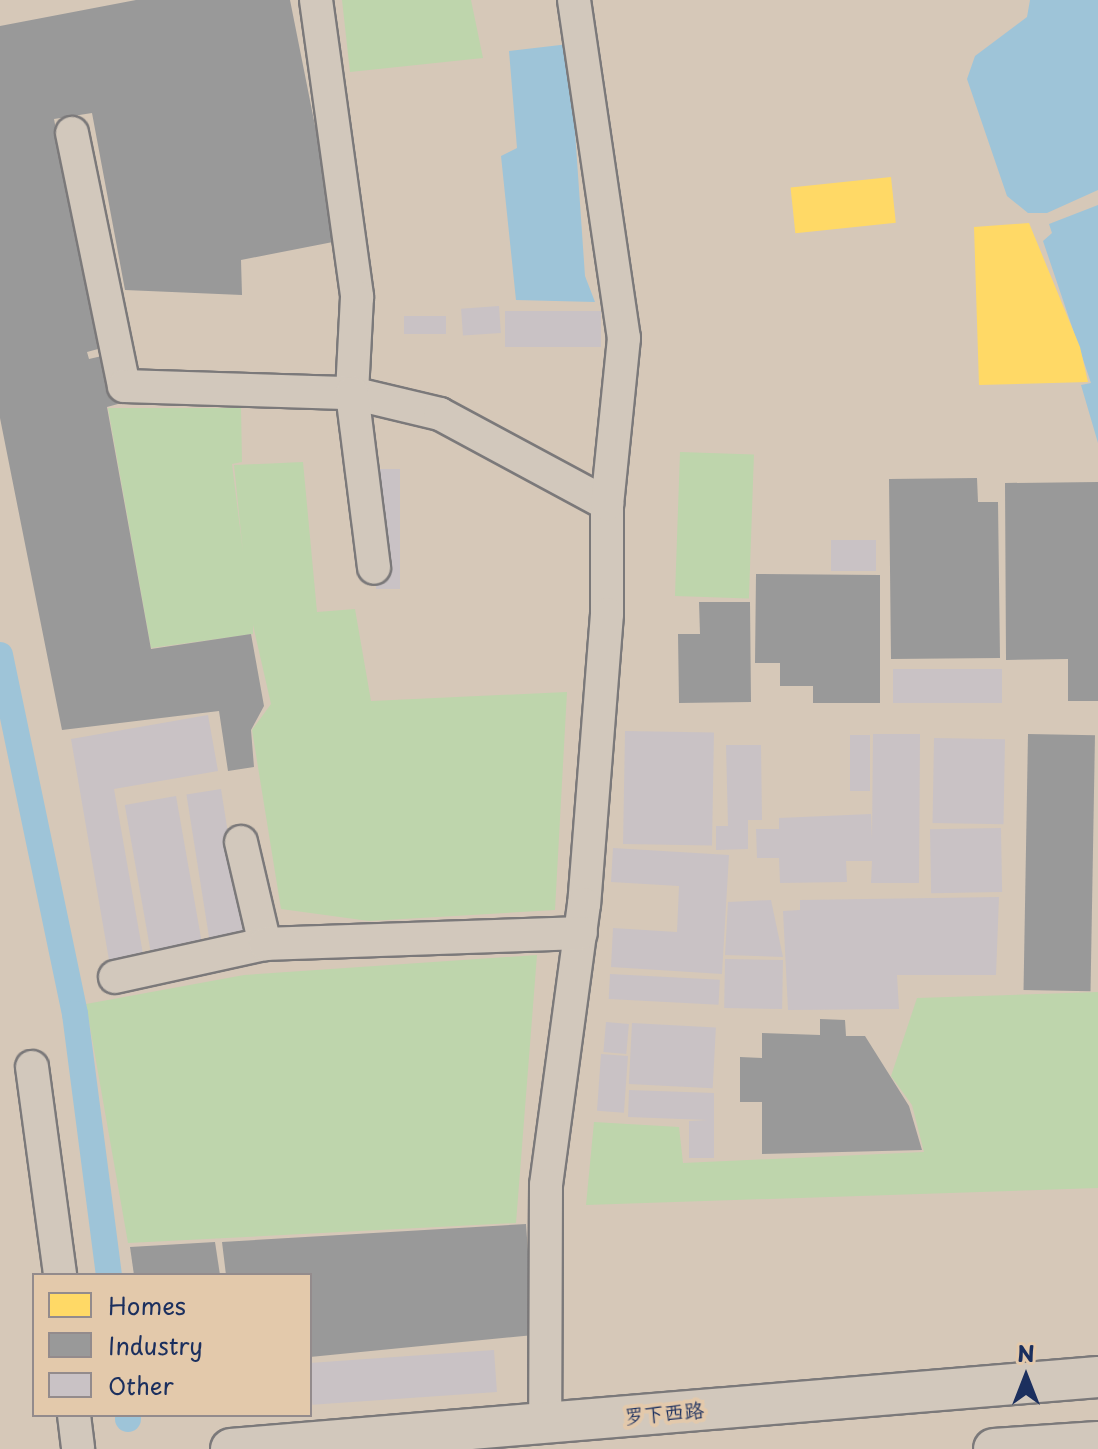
<!DOCTYPE html>
<html>
<head>
<meta charset="utf-8">
<style>
  body { margin:0 }
  #map { position:relative; width:1098px; height:1449px; overflow:hidden; background:#d6c8b8; font-family:"Playpen Sans","LXGW WenKai TC",sans-serif }
  div>[style] { position:absolute }
  .green>* { inset:0; background:#bed5ac; transform-origin:0 0 }
  .water>* { inset:0; background:#9ec4d8 }
  .homes>* { inset:0; background:#ffd966; transform-origin:0 0 }
  .industry>* { inset:0; background:#999; transform-origin:0 0 }
  .canal>* { height:26px; margin:-13px; padding:0 13px; transform-origin:13px; border-radius:13px; background:#9ec4d8 }
  .building>* { inset:0; background:#c9c2c5; transform-origin:0 0 }
  .roads { filter:drop-shadow(2px 0 #7b797a) drop-shadow(-2px 0 #7b797a) drop-shadow(0 2px #7b797a) drop-shadow(0 -2px #7b797a) }
  .minor>* { height:32px; margin:-16px; padding:0 16px; transform-origin:16px; border-radius:16px; background:#d2c8bc }
  .major>* { height:40px; margin:-20px; padding:0 20px; transform-origin:20px; border-radius:20px; background:#d2c8bc }
  span { translate:-50% -50%; white-space:nowrap; text-align:center; line-height:1.15; -webkit-text-stroke:8px #e3c9ab; paint-order:stroke }
  .street-label { font-size:20px; color:#1b2f5e }
  .legend { position:absolute; left:32px; top:1273px; width:280px; height:144px; box-sizing:border-box; background:#e3c9ab; border:2px solid #938b8c; margin:0; padding:10px 14px; list-style:none; font-size:24px; color:#1b2f5e }
  .legend li { display:flex; align-items:center; gap:16px; height:40px }
  .legend b { width:40px; border:2px solid #938b8c }
  .north { position:absolute; left:986px; top:1337px; width:80px; height:80px; -webkit-text-stroke:6px #e3c9ab; paint-order:stroke; rotate:0deg; font-size:22px; font-weight:700; line-height:32px; text-align:center; color:#1b2f5e }
  .north::after { content:''; display:block; margin:auto; width:28px; height:36px; background:#1b2f5e; clip-path:polygon(50% 0,100% 100%,50% 72%,0 100%) }
</style>
</head>
<body>
<div id="map">
  <div class="green">
    <i style="clip-path:polygon(342px 0,471px 0,483px 58px,350px 72px)"></i>
    <i style="clip-path:polygon(108px 408px,241px 408px,242px 462px,232px 464px,243px 552px,234px 465px,303px 462px,317px 612px,355px 609px,371px 701px,567px 692px,555px 910px,369px 921px,281px 909px,252px 730px,271px 704px,253px 625px,253px 634px,151px 648px)"></i>
    <i style="left:680px;top:452px;width:74px;height:144px;rotate:2deg"></i>
    <i style="clip-path:polygon(537px 955px,516px 1223px,128px 1243px,86px 1004px,244px 975px)"></i>
    <i style="clip-path:polygon(1098px 992px,1098px 1188px,586px 1205px,594px 1122px,679px 1127px,683px 1163px,924px 1152px,912px 1105px,891px 1076px,917px 998px)"></i>
  </div>
  <div class="water">
    <i style="clip-path:polygon(1030px 0,1098px 0,1098px 190px,1047px 213px,1028px 213px,1007px 196px,967px 79px,975px 56px,1027px 17px)"></i>
    <i style="clip-path:polygon(569px 44px,585px 276px,595px 302px,516px 300px,501px 156px,517px 148px,509px 51px)"></i>
    <i style="clip-path:polygon(1098px 205px,1098px 443px,1081px 385px,1091px 383px,1043px 241px,1052px 233px,1049px 224px)"></i>
  </div>
  <div class="homes">
    <i style="left:891px;top:177px;width:46px;height:101px;rotate:84deg"></i>
    <i style="clip-path:polygon(1029px 223px,1080px 347px,1088px 382px,979px 385px,974px 227px)"></i>
  </div>
  <div class="industry">
    <i style="clip-path:polygon(136px 0,290px 0,338px 241px,241px 260px,242px 295px,125px 290px,92px 113px,54px 119px,98px 349px,87px 352px,89px 359px,102px 356px,118px 404px,107px 407px,151px 649px,251px 634px,264px 706px,251px 730px,254px 767px,228px 771px,219px 711px,62px 730px,0 418px,0 26px)"></i>
    <i style="clip-path:polygon(977px 478px,978px 502px,998px 502px,1000px 658px,891px 659px,889px 479px)"></i>
    <i style="clip-path:polygon(1098px 482px,1098px 701px,1068px 701px,1068px 659px,1006px 660px,1005px 483px)"></i>
    <i style="clip-path:polygon(756px 574px,880px 575px,880px 703px,813px 703px,813px 686px,780px 686px,780px 663px,755px 663px)"></i>
    <i style="clip-path:polygon(699px 602px,750px 602px,751px 702px,679px 703px,678px 634px,700px 634px)"></i>
    <i style="left:1028px;top:734px;width:67px;height:256px;rotate:1deg"></i>
    <i style="clip-path:polygon(820px 1019px,845px 1020px,846px 1036px,865px 1036px,909px 1106px,922px 1150px,762px 1154px,762px 1102px,740px 1102px,740px 1057px,762px 1058px,762px 1033px,820px 1035px)"></i>
    <i style="clip-path:polygon(526px 1224px,534px 1335px,310px 1357px,310px 1275px,226px 1275px,222px 1242px)"></i>
    <i style="clip-path:polygon(215px 1242px,220px 1275px,134px 1275px,130px 1247px)"></i>
  </div>
  <div class="canal">
    <i style="left:0;top:655px;width:367px;rotate:78.2deg"></i>
    <i style="left:75px;top:1014px;width:263px;rotate:82.6deg"></i>
    <i style="left:128px;top:1415px;width:4px;rotate:90deg"></i>
  </div>
  <div class="building">
    <i style="left:499px;top:306px;width:27px;height:38px;rotate:86deg"></i>
    <i style="left:601px;top:311px;width:36px;height:96px;rotate:90deg"></i>
    <i style="left:446px;top:316px;width:18px;height:42px;rotate:90deg"></i>
    <i style="left:376px;top:469px;width:24px;height:120px"></i>
    <i style="left:831px;top:540px;width:45px;height:31px"></i>
    <i style="left:1002px;top:669px;width:34px;height:109px;rotate:90deg"></i>
    <i style="clip-path:polygon(208px 715px,218px 771px,114px 789px,143px 954px,109px 960px,71px 739px)"></i>
    <i style="left:625px;top:731px;width:89px;height:113px;rotate:1deg"></i>
    <i style="clip-path:polygon(873px 734px,920px 734px,919px 883px,871px 883px,872px 861px,846px 861px,847px 882px,780px 883px,779px 858px,757px 858px,756px 829px,779px 829px,779px 818px,871px 814px,872px 839px)"></i>
    <i style="left:850px;top:735px;width:20px;height:56px"></i>
    <i style="left:934px;top:738px;width:71px;height:85px;rotate:1deg"></i>
    <i style="clip-path:polygon(726px 745px,761px 745px,762px 820px,748px 820px,748px 849px,716px 850px,716px 826px,728px 826px)"></i>
    <i style="left:221px;top:789px;width:152px;height:35px;rotate:81deg"></i>
    <i style="left:176px;top:796px;width:149px;height:52px;rotate:80deg"></i>
    <i style="left:1001px;top:828px;width:64px;height:71px;rotate:89deg"></i>
    <i style="clip-path:polygon(613px 848px,729px 855px,722px 974px,611px 967px,613px 928px,677px 932px,679px 886px,611px 882px)"></i>
    <i style="clip-path:polygon(999px 897px,996px 975px,897px 975px,899px 1009px,788px 1010px,783px 911px,800px 910px,800px 900px)"></i>
    <i style="clip-path:polygon(771px 900px,783px 957px,725px 955px,728px 902px)"></i>
    <i style="left:725px;top:959px;width:58px;height:49px;rotate:1deg"></i>
    <i style="left:610px;top:974px;width:110px;height:25px;rotate:3deg"></i>
    <i style="left:606px;top:1022px;width:23px;height:30px;rotate:5deg"></i>
    <i style="left:632px;top:1023px;width:84px;height:61px;rotate:3deg"></i>
    <i style="left:601px;top:1054px;width:27px;height:57px;rotate:4deg"></i>
    <i style="clip-path:polygon(629px 1090px,714px 1093px,714px 1158px,689px 1158px,689px 1121px,708px 1120px,628px 1117px)"></i>
    <i style="left:494px;top:1350px;width:42px;height:185px;rotate:86deg"></i>
  </div>
  <div class="roads">
    <div class="minor">
      <i style="left:316px;top:0;width:300px;rotate:82.1deg"></i>
      <i style="left:357px;top:297px;width:96px;rotate:93deg"></i>
      <i style="left:352px;top:393px;width:90px;rotate:13.4deg"></i>
      <i style="left:440px;top:414px;width:190px;rotate:28.3deg"></i>
      <i style="left:607px;top:504px;width:110px;rotate:90deg"></i>
      <i style="left:607px;top:614px;width:291px;rotate:94.5deg"></i>
      <i style="left:584px;top:904px;width:284px;rotate:97.7deg"></i>
      <i style="left:546px;top:1185px;width:238px;rotate:90.2deg"></i>
      <i style="left:574px;top:0;width:342px;rotate:81.6deg"></i>
      <i style="left:624px;top:338px;width:167px;rotate:95.8deg"></i>
      <i style="left:72px;top:133px;width:258px;rotate:78.4deg"></i>
      <i style="left:124px;top:386px;width:228px;rotate:1.8deg"></i>
      <i style="left:352px;top:393px;width:176px;rotate:82.8deg"></i>
      <i style="left:241px;top:842px;width:105px;rotate:76.8deg"></i>
      <i style="left:115px;top:977px;width:154px;rotate:-12.4deg"></i>
      <i style="left:265px;top:944px;width:316px;rotate:-2deg"></i>
      <i style="left:32px;top:1067px;width:210px;rotate:82.3deg"></i>
      <i style="left:74px;top:1415px;width:34px;rotate:83deg"></i>
    </div>
    <div class="major">
      <i style="left:231px;top:1449px;width:870px;rotate:-4.75deg"></i>
      <i style="left:994px;top:1449px;width:104px;rotate:-3.9deg"></i>
    </div>
  </div>
  <div class="street-label">
    <span style="left:664px;top:1413px;rotate:-5deg">罗下西路</span>
  </div>
  <ul class="legend">
  <li><b style="height:22px;background:#ffd966"></b>Homes</li>
  <li><b style="height:22px;background:#999"></b>Industry</li>
  <li><b style="height:22px;background:#c9c2c5"></b>Other</li>
  </ul>
  <div class="north">N</div>
</div>
</body>
</html>
